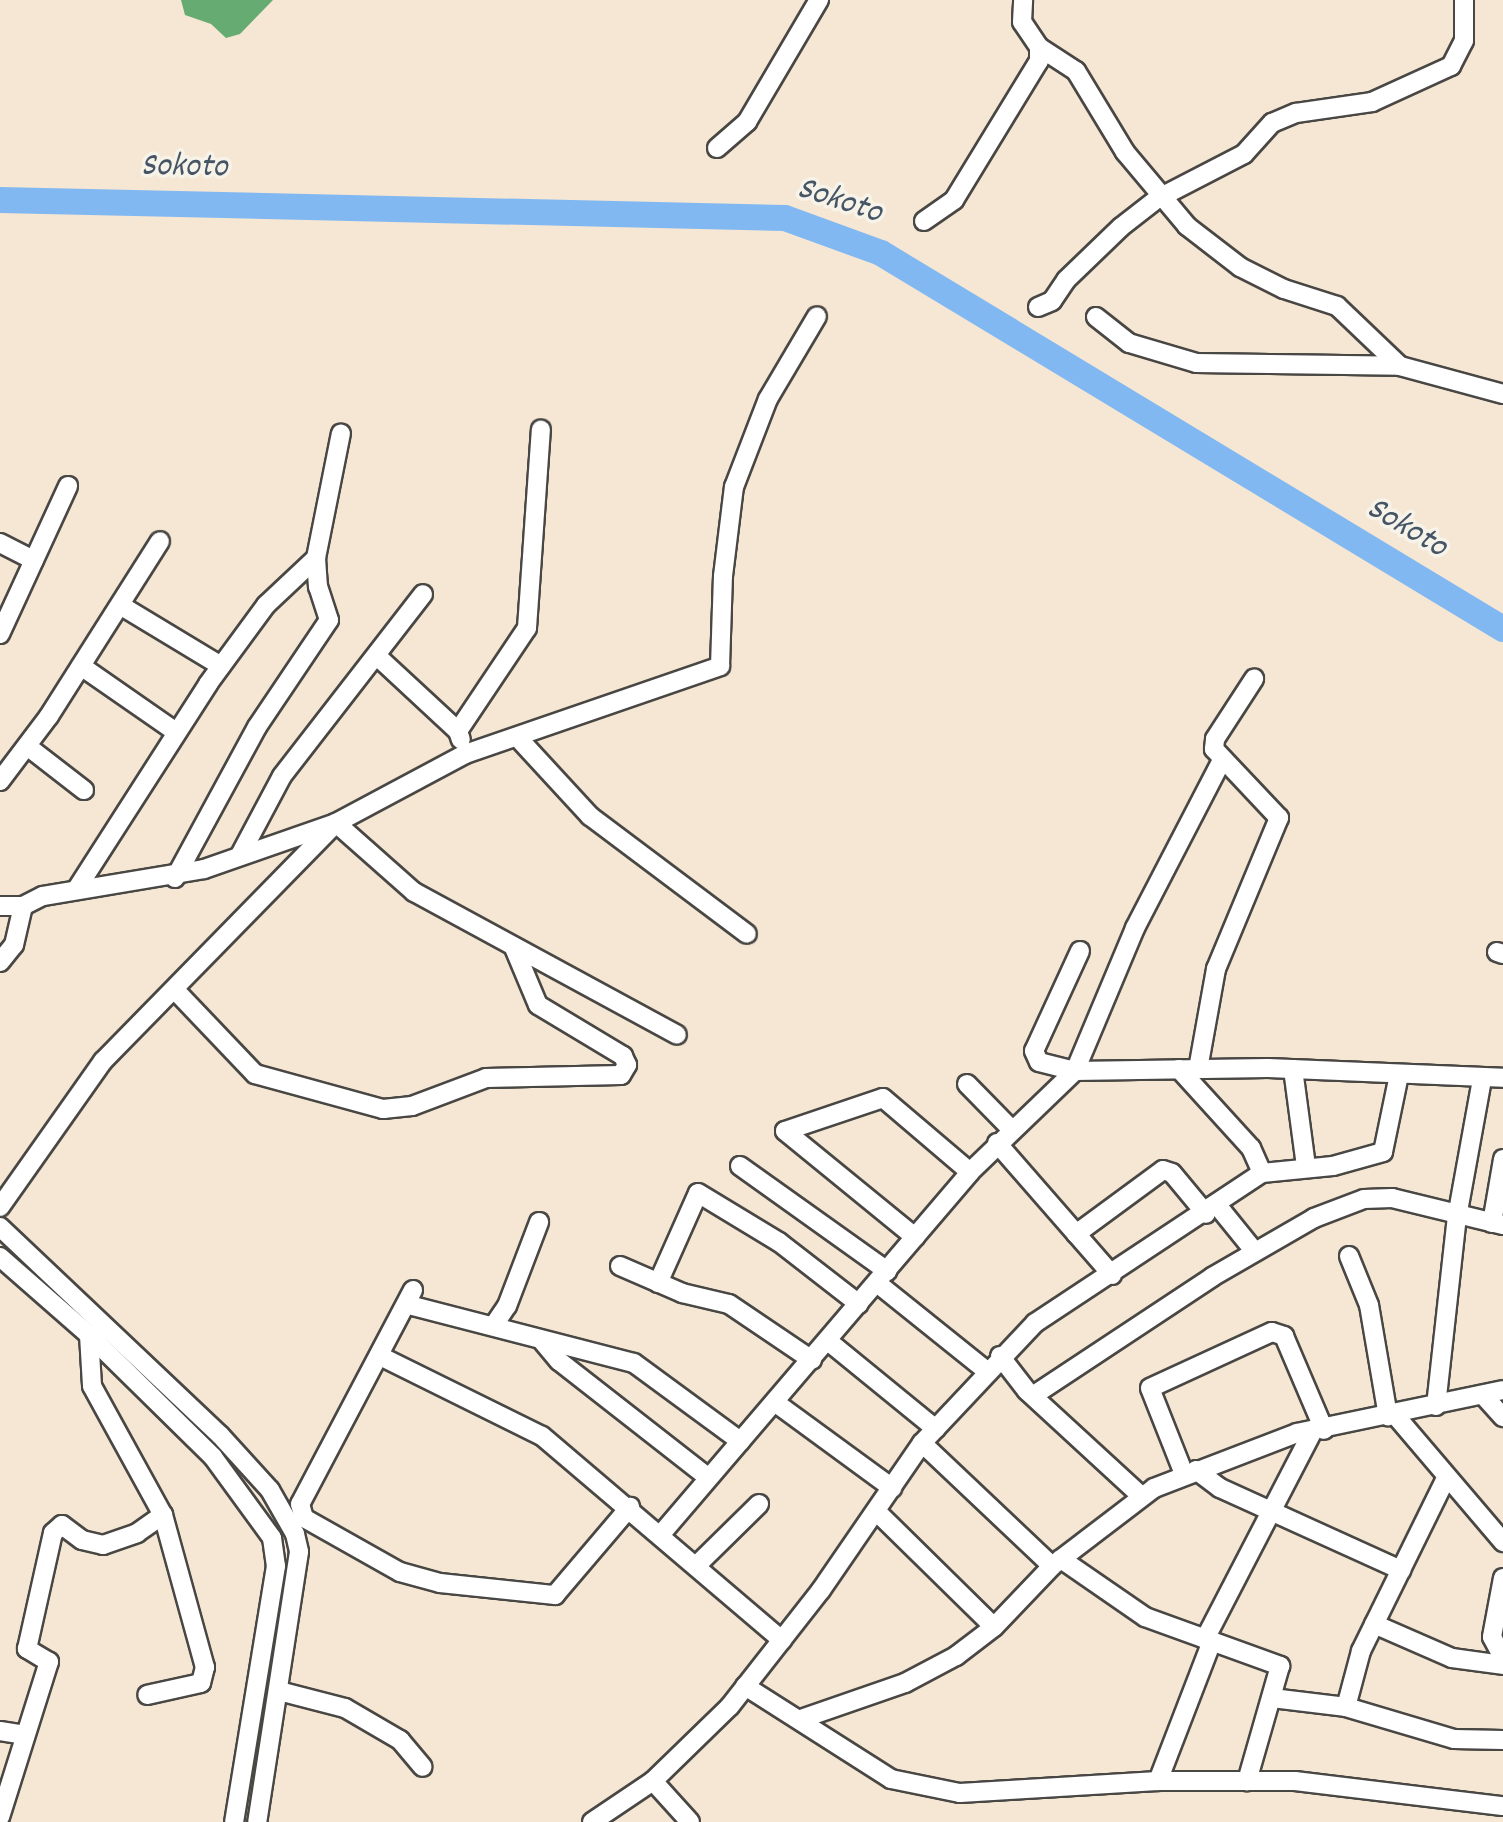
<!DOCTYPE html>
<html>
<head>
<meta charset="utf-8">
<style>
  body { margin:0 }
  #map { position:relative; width:1503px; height:1822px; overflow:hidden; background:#f5e7d3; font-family:Dekko,sans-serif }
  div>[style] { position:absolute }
  .forest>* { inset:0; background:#66ac72 }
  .river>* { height:26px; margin:-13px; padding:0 13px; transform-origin:13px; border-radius:13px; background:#82b8f1 }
  .roads { filter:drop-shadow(2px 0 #494744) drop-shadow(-2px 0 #494744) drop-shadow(0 2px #494744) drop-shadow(0 -2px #494744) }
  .minor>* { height:18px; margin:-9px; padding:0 9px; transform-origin:9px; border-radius:9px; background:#fff }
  span { translate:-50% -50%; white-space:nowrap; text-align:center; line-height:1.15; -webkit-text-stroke:7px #f7f3e8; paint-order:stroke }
  .water-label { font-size:34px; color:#455566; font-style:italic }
</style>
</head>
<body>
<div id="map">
  <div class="forest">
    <i style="clip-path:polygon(181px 0,273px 0,240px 34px,226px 38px,211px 24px,185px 15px)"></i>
  </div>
  <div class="river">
    <i style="left:0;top:200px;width:785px;rotate:1.31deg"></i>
    <i style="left:785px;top:218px;width:102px;rotate:20deg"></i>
    <i style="left:881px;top:253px;width:727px;rotate:31.15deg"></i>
  </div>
  <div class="roads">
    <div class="minor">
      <i style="left:1039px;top:47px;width:44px;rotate:33deg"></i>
      <i style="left:1076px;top:71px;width:95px;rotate:58.8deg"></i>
      <i style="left:1125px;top:152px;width:97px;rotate:50deg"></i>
      <i style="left:1187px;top:226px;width:67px;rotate:37.7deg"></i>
      <i style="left:1240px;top:267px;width:49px;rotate:26.6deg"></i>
      <i style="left:1284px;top:289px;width:56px;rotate:17.8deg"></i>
      <i style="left:1337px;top:306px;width:87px;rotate:43.6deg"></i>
      <i style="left:717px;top:148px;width:40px;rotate:-41deg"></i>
      <i style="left:747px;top:122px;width:142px;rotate:-59.5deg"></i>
      <i style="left:924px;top:221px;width:37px;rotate:-35deg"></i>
      <i style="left:954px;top:200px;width:163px;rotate:-58.6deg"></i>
      <i style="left:1039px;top:61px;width:14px;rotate:-90deg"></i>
      <i style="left:1039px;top:47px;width:30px;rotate:-124deg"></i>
      <i style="left:1022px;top:22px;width:22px;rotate:-87deg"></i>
      <i style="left:1038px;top:307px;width:15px;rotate:-23deg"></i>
      <i style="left:1052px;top:301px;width:25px;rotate:-56deg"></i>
      <i style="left:1066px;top:280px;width:76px;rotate:-43.9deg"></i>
      <i style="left:1121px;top:227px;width:46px;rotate:-37.9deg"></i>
      <i style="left:1157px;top:199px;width:98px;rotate:-27.3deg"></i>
      <i style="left:1244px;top:154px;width:42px;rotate:-47.9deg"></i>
      <i style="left:1272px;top:123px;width:26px;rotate:-23deg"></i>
      <i style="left:1296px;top:113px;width:77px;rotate:-8.2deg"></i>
      <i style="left:1372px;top:102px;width:87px;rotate:-24.5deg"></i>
      <i style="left:1451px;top:66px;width:28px;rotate:-63deg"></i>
      <i style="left:1464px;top:41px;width:41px;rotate:-90deg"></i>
      <i style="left:1096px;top:317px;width:42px;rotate:38.2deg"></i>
      <i style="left:1129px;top:343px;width:70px;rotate:16.6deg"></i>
      <i style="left:1196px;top:363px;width:204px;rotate:0.8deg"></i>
      <i style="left:1400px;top:366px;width:107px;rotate:15.2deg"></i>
      <i style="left:0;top:543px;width:38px;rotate:27deg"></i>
      <i style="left:120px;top:605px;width:118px;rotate:31.1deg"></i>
      <i style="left:0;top:634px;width:163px;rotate:-65.3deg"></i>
      <i style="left:378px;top:657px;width:109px;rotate:42.8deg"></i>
      <i style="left:458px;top:731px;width:9px;rotate:72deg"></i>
      <i style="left:81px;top:666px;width:116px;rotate:34.8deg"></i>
      <i style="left:458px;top:731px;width:124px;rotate:-56.2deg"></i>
      <i style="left:527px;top:628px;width:199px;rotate:-86deg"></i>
      <i style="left:519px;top:739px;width:105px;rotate:47.3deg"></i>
      <i style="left:590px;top:816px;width:196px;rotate:36.9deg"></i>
      <i style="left:27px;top:746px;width:72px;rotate:37.7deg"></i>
      <i style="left:0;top:781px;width:81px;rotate:-53deg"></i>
      <i style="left:49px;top:716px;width:207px;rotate:-57.6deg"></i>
      <i style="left:336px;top:823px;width:104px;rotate:41.5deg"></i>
      <i style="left:414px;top:892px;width:299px;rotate:28.5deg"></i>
      <i style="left:240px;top:855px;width:89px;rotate:-62deg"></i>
      <i style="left:282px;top:776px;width:230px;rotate:-52.2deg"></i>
      <i style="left:175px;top:878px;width:172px;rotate:-61.5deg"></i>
      <i style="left:257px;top:727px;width:129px;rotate:-56.1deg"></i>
      <i style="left:329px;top:620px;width:35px;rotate:-108deg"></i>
      <i style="left:318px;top:587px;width:29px;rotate:-94deg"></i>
      <i style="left:316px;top:558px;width:127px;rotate:-78.7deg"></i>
      <i style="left:76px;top:890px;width:245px;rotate:-57.3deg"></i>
      <i style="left:208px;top:684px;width:98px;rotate:-53.7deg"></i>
      <i style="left:266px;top:605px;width:69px;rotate:-43.2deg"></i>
      <i style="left:0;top:906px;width:23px"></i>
      <i style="left:23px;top:906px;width:22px;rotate:-27deg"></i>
      <i style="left:43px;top:896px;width:163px;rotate:-9.5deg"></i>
      <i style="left:204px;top:869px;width:140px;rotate:-19.2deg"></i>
      <i style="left:336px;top:823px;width:146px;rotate:-28.1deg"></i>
      <i style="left:465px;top:754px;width:270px;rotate:-19deg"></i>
      <i style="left:720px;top:666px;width:90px;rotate:-88.1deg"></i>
      <i style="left:723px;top:576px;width:90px;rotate:-83deg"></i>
      <i style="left:734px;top:487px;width:94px;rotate:-68.9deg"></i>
      <i style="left:768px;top:399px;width:96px;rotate:-59.4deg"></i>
      <i style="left:1080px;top:951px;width:110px;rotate:114.7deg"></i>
      <i style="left:1034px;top:1051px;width:12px;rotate:66deg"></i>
      <i style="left:1039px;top:1062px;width:37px;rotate:14deg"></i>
      <i style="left:1075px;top:1071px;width:193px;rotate:-0.9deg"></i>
      <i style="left:1268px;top:1068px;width:235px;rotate:2.4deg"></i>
      <i style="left:1497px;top:952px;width:6px;rotate:18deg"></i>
      <i style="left:0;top:962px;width:22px;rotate:-51deg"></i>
      <i style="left:14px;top:945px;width:40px;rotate:-77deg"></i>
      <i style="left:175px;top:990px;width:116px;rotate:46.4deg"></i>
      <i style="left:255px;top:1074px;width:133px;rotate:15.3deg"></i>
      <i style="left:383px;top:1109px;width:29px;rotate:-6deg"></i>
      <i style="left:412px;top:1106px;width:79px;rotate:-20.7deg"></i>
      <i style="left:486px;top:1078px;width:135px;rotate:-1.3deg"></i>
      <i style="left:621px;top:1075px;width:12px;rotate:-59deg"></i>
      <i style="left:627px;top:1065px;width:10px;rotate:-114deg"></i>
      <i style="left:623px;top:1056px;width:99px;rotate:-149deg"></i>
      <i style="left:538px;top:1005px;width:62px;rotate:-112.8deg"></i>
      <i style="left:1179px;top:1069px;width:107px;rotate:47.7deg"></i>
      <i style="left:1251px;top:1148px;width:27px;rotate:66deg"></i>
      <i style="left:1198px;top:1069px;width:102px;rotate:-79.8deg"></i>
      <i style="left:1216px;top:969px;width:164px;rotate:-67.4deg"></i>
      <i style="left:1279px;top:818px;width:95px;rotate:-133.3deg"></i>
      <i style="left:1214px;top:749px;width:10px;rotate:-84deg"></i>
      <i style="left:1215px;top:739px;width:72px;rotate:-57deg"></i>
      <i style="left:1293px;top:1069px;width:99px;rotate:82.4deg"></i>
      <i style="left:967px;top:1084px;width:63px;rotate:45.6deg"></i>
      <i style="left:785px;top:1131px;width:103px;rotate:-18.6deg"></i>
      <i style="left:883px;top:1098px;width:114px;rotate:40.4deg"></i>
      <i style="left:785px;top:1131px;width:168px;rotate:39.2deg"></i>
      <i style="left:997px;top:1143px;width:175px;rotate:48.9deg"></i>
      <i style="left:740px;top:1166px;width:181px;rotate:35.5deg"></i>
      <i style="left:1217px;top:1205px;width:60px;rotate:51deg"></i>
      <i style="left:0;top:1207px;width:179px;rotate:-54.8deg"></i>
      <i style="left:103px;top:1061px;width:330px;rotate:-45.6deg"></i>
      <i style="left:1492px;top:1223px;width:65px;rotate:-80.2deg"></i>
      <i style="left:0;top:1227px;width:303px;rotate:43.4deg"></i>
      <i style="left:220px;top:1435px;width:74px;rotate:47.7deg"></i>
      <i style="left:270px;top:1490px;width:51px;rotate:60.4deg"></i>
      <i style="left:295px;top:1534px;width:18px;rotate:77deg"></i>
      <i style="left:299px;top:1552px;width:273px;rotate:98.8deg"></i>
      <i style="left:1076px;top:1234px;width:108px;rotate:-36.3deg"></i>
      <i style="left:1163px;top:1170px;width:9px;rotate:18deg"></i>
      <i style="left:1172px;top:1173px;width:53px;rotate:50.3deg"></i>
      <i style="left:1349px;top:1256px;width:53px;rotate:67.8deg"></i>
      <i style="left:1369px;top:1305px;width:113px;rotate:80.3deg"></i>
      <i style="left:0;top:1257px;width:118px;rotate:41.2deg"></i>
      <i style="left:89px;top:1335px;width:174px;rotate:44.5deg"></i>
      <i style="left:213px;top:1457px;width:100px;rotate:53.9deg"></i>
      <i style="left:272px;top:1538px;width:28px;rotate:82deg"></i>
      <i style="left:276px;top:1566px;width:259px;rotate:99.3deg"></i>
      <i style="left:620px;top:1266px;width:68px;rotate:23.5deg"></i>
      <i style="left:682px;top:1293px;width:48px;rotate:13.2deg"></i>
      <i style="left:729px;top:1304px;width:100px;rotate:34deg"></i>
      <i style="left:658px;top:1283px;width:98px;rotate:-66deg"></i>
      <i style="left:698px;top:1193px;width:95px;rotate:31.2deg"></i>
      <i style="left:779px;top:1242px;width:101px;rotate:37.8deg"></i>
      <i style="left:877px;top:1283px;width:141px;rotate:38.7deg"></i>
      <i style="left:413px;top:1290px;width:242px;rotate:117.8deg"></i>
      <i style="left:300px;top:1504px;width:15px;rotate:74deg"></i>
      <i style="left:304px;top:1518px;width:110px;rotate:29.4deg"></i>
      <i style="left:400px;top:1572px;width:41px;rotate:15.4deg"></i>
      <i style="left:440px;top:1583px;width:116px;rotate:6deg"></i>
      <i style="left:555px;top:1595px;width:116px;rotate:-49.6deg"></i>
      <i style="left:409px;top:1305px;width:232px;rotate:14.5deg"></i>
      <i style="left:634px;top:1363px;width:132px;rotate:36.3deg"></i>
      <i style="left:494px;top:1325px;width:23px;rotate:-56deg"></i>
      <i style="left:507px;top:1306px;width:90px;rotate:-69.1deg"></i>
      <i style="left:89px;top:1335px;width:51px;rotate:86.6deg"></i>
      <i style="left:92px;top:1386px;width:147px;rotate:61.2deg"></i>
      <i style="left:163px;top:1515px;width:158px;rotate:74.6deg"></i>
      <i style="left:205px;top:1667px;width:16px;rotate:104deg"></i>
      <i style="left:201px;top:1683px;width:55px;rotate:167.5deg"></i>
      <i style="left:828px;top:1341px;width:139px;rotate:39.2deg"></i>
      <i style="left:543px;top:1342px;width:25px;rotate:50deg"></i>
      <i style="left:559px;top:1361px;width:187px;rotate:38deg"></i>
      <i style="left:1000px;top:1356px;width:44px;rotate:52.4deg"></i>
      <i style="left:1027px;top:1391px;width:155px;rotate:42.6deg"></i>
      <i style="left:382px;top:1357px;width:178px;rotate:26.3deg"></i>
      <i style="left:542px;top:1436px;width:315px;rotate:40.4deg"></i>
      <i style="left:1034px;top:1395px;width:214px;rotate:-33.5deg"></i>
      <i style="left:1212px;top:1277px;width:118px;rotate:-30deg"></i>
      <i style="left:1314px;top:1218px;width:53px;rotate:-20.8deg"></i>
      <i style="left:1364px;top:1199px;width:28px;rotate:-2deg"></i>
      <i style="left:1392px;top:1198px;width:114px;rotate:13.7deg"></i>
      <i style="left:1483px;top:1395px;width:30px;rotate:48deg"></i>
      <i style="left:776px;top:1403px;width:144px;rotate:36.2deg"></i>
      <i style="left:1436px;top:1406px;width:190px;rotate:-83.7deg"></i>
      <i style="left:1457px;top:1217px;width:139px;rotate:-79.7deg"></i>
      <i style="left:1395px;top:1415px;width:167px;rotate:49.6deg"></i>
      <i style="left:922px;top:1443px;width:179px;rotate:43.4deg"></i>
      <i style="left:1196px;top:1470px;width:30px;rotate:37deg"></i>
      <i style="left:1220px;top:1488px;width:199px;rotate:24.4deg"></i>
      <i style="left:1184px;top:1474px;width:92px;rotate:-111.6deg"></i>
      <i style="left:1150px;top:1388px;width:134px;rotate:-24.7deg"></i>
      <i style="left:1272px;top:1332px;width:13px;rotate:18deg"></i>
      <i style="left:1284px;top:1336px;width:102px;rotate:66.9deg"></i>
      <i style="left:876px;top:1511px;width:165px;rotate:44.5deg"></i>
      <i style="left:662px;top:1533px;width:475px;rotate:-49.5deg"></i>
      <i style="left:970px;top:1172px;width:146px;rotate:-43.9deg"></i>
      <i style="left:1075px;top:1071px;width:155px;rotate:-67.2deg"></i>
      <i style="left:1135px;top:928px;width:189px;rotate:-62.6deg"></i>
      <i style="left:1061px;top:1559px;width:102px;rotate:34.6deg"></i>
      <i style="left:1145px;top:1617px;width:144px;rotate:19.9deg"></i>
      <i style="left:1280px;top:1666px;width:120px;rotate:106deg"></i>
      <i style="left:697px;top:1565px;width:87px;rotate:-44.5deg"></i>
      <i style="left:1503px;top:1578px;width:60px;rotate:100.6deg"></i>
      <i style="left:1492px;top:1637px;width:24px;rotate:62deg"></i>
      <i style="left:1374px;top:1624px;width:85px;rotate:23.6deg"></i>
      <i style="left:1452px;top:1658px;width:51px;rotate:7.8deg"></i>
      <i style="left:1205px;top:1639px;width:234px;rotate:-62.6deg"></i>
      <i style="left:745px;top:1686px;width:173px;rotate:32.5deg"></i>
      <i style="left:891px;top:1779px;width:70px;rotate:11.5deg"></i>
      <i style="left:960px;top:1793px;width:198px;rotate:-3.5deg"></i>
      <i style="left:1158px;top:1781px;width:137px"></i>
      <i style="left:1295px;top:1781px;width:209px;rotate:6.9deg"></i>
      <i style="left:279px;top:1691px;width:68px;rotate:14.4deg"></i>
      <i style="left:345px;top:1708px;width:64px;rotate:30.2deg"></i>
      <i style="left:400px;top:1740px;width:35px;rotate:50deg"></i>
      <i style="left:1272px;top:1698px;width:75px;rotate:6.9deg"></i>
      <i style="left:1346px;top:1707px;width:113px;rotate:16.5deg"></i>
      <i style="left:1454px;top:1739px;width:49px;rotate:1.2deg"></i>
      <i style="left:1346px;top:1707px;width:58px;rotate:-75deg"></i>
      <i style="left:1361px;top:1651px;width:193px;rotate:-63.8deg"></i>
      <i style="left:801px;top:1719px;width:110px;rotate:-19.1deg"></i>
      <i style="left:905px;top:1683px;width:58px;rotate:-27.9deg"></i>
      <i style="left:956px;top:1656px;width:48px;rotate:-37.3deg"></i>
      <i style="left:994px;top:1627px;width:84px;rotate:-46.4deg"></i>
      <i style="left:1052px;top:1566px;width:128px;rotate:-37.4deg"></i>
      <i style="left:1154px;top:1488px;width:153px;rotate:-21deg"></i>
      <i style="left:1297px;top:1433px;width:210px;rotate:-11.8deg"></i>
      <i style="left:0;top:1731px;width:24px;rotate:9deg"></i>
      <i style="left:653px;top:1781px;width:55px;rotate:47.9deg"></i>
      <i style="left:1158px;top:1781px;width:150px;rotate:-68.9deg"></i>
      <i style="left:0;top:1817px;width:163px;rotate:-72.5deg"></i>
      <i style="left:49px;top:1662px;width:26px;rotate:-149deg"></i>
      <i style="left:27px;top:1649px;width:119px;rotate:-77.4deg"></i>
      <i style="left:53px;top:1533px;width:12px;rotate:-42deg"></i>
      <i style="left:62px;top:1525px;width:25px;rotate:37deg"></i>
      <i style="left:82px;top:1540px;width:22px;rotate:13deg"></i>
      <i style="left:103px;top:1545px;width:36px;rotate:-19deg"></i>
      <i style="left:137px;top:1533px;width:32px;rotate:-35deg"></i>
      <i style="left:592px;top:1822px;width:73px;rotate:-33.9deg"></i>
      <i style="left:653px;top:1781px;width:107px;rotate:-44.2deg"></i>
      <i style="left:730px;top:1706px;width:147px;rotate:-51.9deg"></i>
      <i style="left:821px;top:1590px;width:178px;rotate:-55.5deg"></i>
      <i style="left:922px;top:1443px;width:165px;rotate:-46.7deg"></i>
      <i style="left:1035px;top:1323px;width:272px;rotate:-33.5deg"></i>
      <i style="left:1262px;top:1173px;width:71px;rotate:-5.6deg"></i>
      <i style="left:1333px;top:1166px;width:52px;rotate:-15.6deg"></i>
      <i style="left:1383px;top:1152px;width:79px;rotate:-78.3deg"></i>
    </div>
  </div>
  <div class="water-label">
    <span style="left:184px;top:168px;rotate:1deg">Sokoto</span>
    <span style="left:839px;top:202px;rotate:18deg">Sokoto</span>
    <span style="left:1406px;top:529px;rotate:31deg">Sokoto</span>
  </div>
</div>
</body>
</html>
